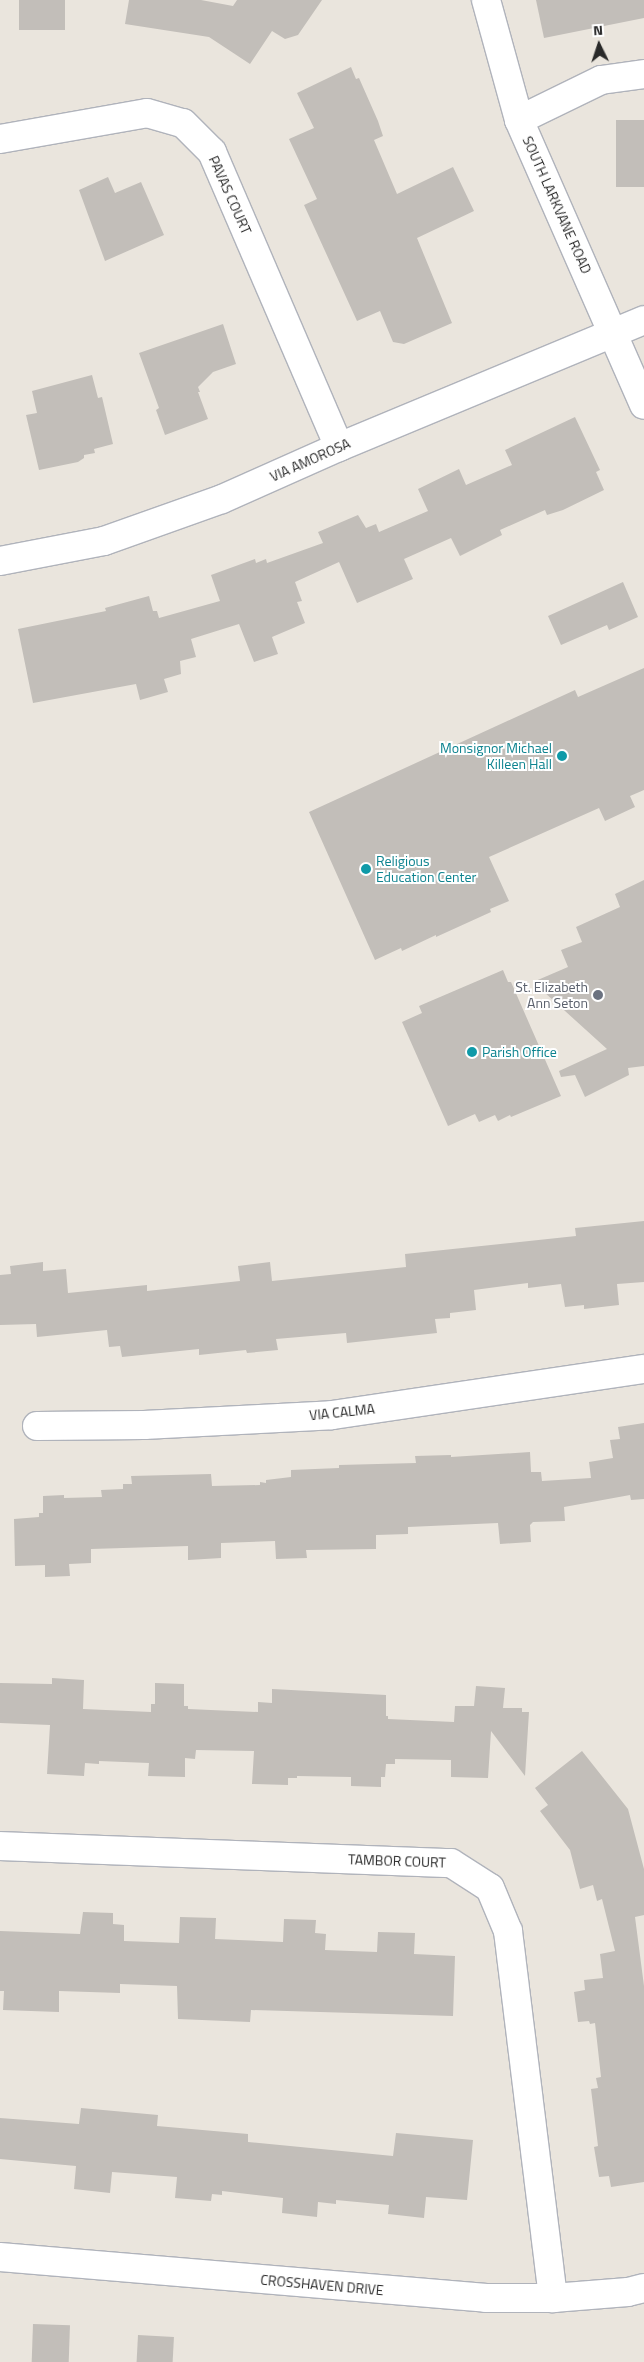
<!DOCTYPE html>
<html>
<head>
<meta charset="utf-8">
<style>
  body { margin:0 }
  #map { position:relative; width:644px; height:2362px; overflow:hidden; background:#eae5dd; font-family:"Titillium Web",sans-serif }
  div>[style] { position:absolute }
  .building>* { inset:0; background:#c2beb9; transform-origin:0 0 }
  .roads { filter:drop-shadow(1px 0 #b0b3bb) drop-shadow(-1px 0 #b0b3bb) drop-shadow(0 1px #b0b3bb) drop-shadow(0 -1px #b0b3bb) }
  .minor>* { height:28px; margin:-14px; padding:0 14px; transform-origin:14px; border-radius:14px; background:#fff }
  .dots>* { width:14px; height:14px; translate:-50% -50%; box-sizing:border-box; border:2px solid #fff; border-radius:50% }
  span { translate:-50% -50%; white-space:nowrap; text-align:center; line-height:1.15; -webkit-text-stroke:4px #fff; paint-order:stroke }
  .street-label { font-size:14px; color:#292929 }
  .culture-label { font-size:14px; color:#0d838f }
  .right { translate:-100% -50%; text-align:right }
  .left { translate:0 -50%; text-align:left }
  .worship-label { font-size:14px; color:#5b616d }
  .north { position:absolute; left:574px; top:20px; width:50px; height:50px; -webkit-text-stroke:4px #fff; paint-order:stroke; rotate:356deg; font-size:14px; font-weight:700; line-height:20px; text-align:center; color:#292929 }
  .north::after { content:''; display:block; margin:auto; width:18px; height:22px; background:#292929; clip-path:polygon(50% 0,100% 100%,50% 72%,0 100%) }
</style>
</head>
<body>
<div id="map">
  <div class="building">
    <i style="left:19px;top:0;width:46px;height:30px"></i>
    <i style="clip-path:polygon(129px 0,201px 0,233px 6px,237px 0,322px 0,298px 35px,285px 39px,272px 31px,250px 64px,209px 37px,125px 24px)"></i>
    <i style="clip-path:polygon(536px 0,644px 0,644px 18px,544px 38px)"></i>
    <i style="clip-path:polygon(351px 67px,356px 79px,359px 78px,378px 121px,383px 136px,374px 140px,397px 194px,453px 167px,474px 211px,417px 238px,452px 323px,404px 344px,393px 342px,380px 311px,357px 321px,304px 205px,317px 199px,289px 139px,314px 128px,297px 93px)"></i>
    <i style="left:616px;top:120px;width:28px;height:67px"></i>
    <i style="clip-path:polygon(108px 177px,115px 193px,141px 182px,164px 235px,105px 261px,79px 190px)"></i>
    <i style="clip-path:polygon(223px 324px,236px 364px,213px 372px,198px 387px,200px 392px,198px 392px,208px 419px,165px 435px,156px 410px,159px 408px,139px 353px)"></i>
    <i style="clip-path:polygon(92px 375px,98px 398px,102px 397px,113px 444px,94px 449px,95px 453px,84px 455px,84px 458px,78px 462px,39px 470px,26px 415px,37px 413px,32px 391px)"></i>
    <i style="clip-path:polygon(575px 417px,600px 470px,596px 472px,604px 490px,563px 510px,547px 515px,545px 510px,500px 530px,502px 535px,460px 556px,451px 538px,404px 559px,413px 579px,357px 603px,339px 562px,295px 582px,302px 601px,297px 602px,305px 623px,272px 637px,278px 654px,254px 662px,239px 624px,191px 639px,196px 657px,180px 661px,181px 674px,164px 679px,168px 692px,140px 700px,136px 684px,33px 703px,18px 629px,106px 611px,105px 608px,149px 596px,153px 611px,157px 611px,159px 618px,220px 601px,211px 575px,255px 559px,256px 563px,266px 559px,267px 563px,323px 543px,318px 532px,358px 515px,366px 528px,376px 524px,379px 532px,428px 511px,418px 489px,459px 469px,466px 485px,512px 465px,505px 450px)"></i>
    <i style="clip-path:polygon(623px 582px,638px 617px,609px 630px,607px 625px,561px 645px,548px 616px)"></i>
    <i style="clip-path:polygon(644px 668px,644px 790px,630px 796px,635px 807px,605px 821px,599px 808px,489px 857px,509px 901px,490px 909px,491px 912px,436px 937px,436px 935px,402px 951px,401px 948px,375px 960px,309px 812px,575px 690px,578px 697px)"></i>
    <i style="clip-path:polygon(644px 880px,644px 1066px,628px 1068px,629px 1075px,585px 1097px,575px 1075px,561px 1077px,559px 1071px,607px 1049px,533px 982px,568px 967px,561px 950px,582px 942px,576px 927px,620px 907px,615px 894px)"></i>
    <i style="clip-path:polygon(503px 970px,508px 982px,511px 982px,561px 1096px,511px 1117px,510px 1115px,498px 1121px,495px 1115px,479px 1122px,475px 1114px,448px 1126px,402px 1022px,422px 1013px,419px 1006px)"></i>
    <i style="clip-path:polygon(644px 1221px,644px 1282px,617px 1284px,619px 1305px,584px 1309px,584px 1305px,565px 1307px,561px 1284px,528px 1288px,528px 1283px,474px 1290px,476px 1310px,450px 1313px,450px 1318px,435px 1319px,437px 1333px,347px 1343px,346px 1333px,276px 1339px,278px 1350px,247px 1353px,246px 1350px,199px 1355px,199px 1349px,122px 1357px,120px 1346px,109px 1347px,107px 1330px,37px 1337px,36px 1324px,0 1325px,0 1275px,11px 1274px,10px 1266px,43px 1262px,43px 1271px,66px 1269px,68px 1293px,147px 1285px,147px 1291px,240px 1281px,238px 1266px,270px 1262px,272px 1281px,406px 1267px,405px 1254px,576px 1236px,575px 1228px)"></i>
    <i style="clip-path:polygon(644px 1423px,644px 1499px,631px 1500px,630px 1495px,564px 1507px,565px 1521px,533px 1522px,530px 1525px,531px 1542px,500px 1544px,498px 1523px,408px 1527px,408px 1534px,376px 1535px,376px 1549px,306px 1550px,307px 1558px,276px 1559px,275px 1541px,221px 1543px,221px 1558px,188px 1560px,188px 1546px,91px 1549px,91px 1563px,69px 1564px,70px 1576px,45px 1577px,45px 1565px,15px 1566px,14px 1519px,39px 1517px,39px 1513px,43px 1513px,43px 1496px,64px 1495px,64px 1498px,102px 1497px,101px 1490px,123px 1489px,123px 1484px,132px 1484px,131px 1476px,211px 1474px,212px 1486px,260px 1485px,260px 1482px,266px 1483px,266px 1480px,291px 1477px,291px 1470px,339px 1468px,339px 1465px,416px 1463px,415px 1456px,451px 1455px,451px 1457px,530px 1452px,531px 1472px,541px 1472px,542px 1481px,591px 1478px,589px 1462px,613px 1458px,610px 1440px,620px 1439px,618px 1427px)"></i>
    <i style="clip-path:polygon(52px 1678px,84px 1680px,83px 1709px,151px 1712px,151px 1704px,155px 1704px,155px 1683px,184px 1684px,184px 1706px,188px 1706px,188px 1709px,258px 1712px,258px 1702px,272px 1703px,272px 1689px,386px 1695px,386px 1716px,388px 1716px,388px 1719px,454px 1722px,455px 1706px,474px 1706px,476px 1686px,505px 1688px,503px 1708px,522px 1708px,522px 1712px,529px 1712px,525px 1776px,491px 1731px,488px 1778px,451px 1777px,451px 1760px,395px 1759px,395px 1764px,386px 1764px,385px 1777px,381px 1777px,381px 1787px,351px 1786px,351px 1777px,297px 1776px,297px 1778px,288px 1778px,288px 1785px,252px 1784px,254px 1751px,196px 1750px,195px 1759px,185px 1758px,185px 1777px,148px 1776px,149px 1763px,99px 1761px,99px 1764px,85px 1763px,84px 1776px,47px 1774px,50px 1725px,0 1723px,0 1683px,52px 1684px)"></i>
    <i style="clip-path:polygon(582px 1751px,628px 1809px,644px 1869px,644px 1915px,635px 1917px,644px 1986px,644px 2182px,611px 2187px,609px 2176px,599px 2177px,594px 2147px,598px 2146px,591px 2089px,598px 2088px,596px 2078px,601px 2077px,595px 2023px,590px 2024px,589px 2021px,578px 2022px,574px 1992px,585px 1990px,584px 1980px,603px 1978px,600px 1954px,615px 1951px,602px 1899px,597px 1901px,593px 1885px,580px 1889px,570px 1850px,540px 1811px,548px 1805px,535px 1788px)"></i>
    <i style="clip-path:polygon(83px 1912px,113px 1913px,113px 1924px,124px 1925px,124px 1941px,179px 1943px,180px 1917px,216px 1918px,215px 1939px,283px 1942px,284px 1919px,316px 1920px,315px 1933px,326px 1934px,325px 1950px,377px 1952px,378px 1932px,415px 1933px,414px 1954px,455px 1956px,453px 2016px,251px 2010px,250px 2022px,178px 2019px,177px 1986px,120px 1984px,120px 1993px,59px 1991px,59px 2012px,3px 2010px,4px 1991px,0 1991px,0 1931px,80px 1934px)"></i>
    <i style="clip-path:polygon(81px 2108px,158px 2115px,157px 2126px,248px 2134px,248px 2142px,393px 2156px,396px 2133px,473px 2140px,467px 2200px,426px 2197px,424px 2218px,388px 2214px,389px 2205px,336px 2200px,336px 2204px,318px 2202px,317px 2217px,282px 2213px,283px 2198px,222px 2191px,222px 2195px,212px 2194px,211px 2201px,175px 2198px,177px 2177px,112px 2172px,110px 2193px,74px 2189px,76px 2166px,0 2159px,0 2118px,79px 2124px)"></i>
    <i style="left:33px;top:2324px;width:37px;height:38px;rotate:2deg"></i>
    <i style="left:138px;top:2335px;width:36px;height:27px;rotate:3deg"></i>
  </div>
  <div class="roads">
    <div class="minor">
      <i style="left:486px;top:0;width:124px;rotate:74.6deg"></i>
      <i style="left:519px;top:120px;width:311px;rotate:66.3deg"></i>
      <i style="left:519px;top:120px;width:91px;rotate:-26deg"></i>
      <i style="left:601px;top:80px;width:43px;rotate:-7.9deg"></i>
      <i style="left:0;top:139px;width:149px;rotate:-10deg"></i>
      <i style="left:147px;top:113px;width:37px;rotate:16deg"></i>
      <i style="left:183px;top:123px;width:41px;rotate:45deg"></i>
      <i style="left:212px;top:152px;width:321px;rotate:66.7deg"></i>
      <i style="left:0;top:561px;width:106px;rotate:-10.9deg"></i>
      <i style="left:104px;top:541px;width:125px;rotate:-19.6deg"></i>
      <i style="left:222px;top:499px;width:128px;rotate:-24deg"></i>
      <i style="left:339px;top:447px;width:330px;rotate:-22.6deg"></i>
      <i style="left:37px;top:1426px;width:107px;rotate:-0.5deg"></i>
      <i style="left:144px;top:1425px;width:188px;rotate:-3deg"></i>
      <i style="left:332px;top:1415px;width:315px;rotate:-8.4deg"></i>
      <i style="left:0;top:1846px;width:451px;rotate:2.2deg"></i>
      <i style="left:451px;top:1863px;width:46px;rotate:32.7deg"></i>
      <i style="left:490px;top:1888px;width:47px;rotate:67.3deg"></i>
      <i style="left:508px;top:1931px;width:370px;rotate:83deg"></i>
      <i style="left:0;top:2257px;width:488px;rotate:4.8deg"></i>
      <i style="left:486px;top:2298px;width:67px"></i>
      <i style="left:553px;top:2298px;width:75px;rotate:-4.6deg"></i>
      <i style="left:628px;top:2292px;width:16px;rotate:-14deg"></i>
    </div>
  </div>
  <div class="dots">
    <i style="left:562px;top:756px;background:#0f9aa8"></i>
    <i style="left:366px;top:869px;background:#0f9aa8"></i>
    <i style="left:598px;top:995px;background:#6b7280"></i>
    <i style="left:472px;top:1052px;background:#0f9aa8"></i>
  </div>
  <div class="street-label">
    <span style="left:230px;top:195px;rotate:66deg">PAVAS COURT</span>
    <span style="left:557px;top:205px;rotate:66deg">SOUTH LARKVANE ROAD</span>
    <span style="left:310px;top:460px;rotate:-24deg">VIA AMOROSA</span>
    <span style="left:342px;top:1412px;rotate:-6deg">VIA CALMA</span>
    <span style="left:397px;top:1861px;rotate:2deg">TAMBOR COURT</span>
    <span style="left:322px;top:2285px;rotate:5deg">CROSSHAVEN DRIVE</span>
  </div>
  <div class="culture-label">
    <span class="right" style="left:552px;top:756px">Monsignor Michael<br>Killeen Hall</span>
    <span class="left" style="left:376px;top:869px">Religious<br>Education Center</span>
    <span class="left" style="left:482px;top:1052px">Parish Office</span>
  </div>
  <div class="worship-label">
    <span class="right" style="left:588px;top:995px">St. Elizabeth<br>Ann Seton</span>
  </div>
  <div class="north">N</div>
</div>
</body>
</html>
